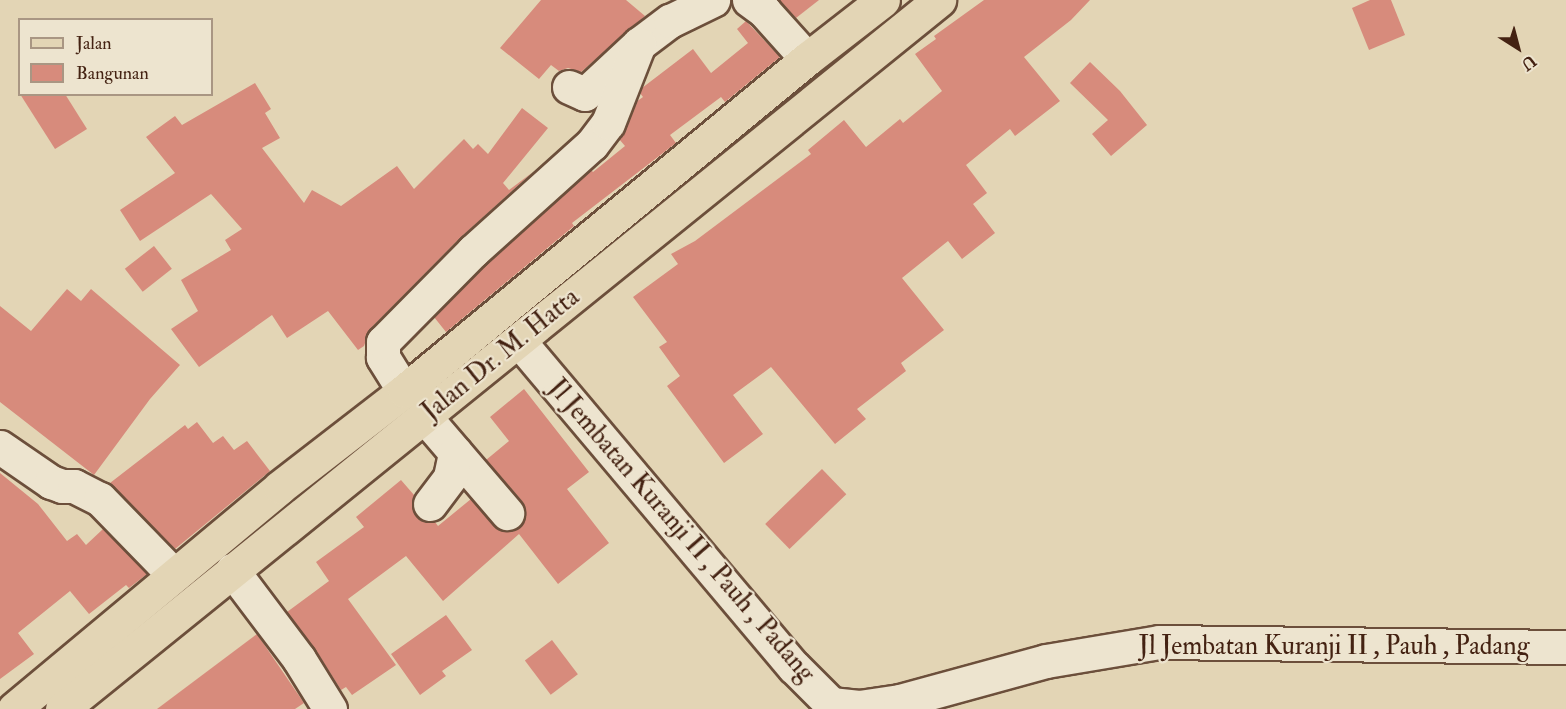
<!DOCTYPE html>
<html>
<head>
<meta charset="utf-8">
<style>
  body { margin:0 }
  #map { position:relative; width:1566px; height:709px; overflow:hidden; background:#e3d5b5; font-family:"IM FELL Double Pica",serif }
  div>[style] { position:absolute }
  .building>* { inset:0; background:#d78b7c; transform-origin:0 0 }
  .roads { filter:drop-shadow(2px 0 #6c4f3b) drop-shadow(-2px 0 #6c4f3b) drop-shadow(0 2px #6c4f3b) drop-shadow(0 -2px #6c4f3b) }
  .minor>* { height:33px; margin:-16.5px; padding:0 16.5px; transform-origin:16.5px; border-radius:16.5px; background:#ede4cf }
  .major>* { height:33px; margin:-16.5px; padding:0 16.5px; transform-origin:16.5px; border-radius:16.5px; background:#e3d5b5 }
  span { translate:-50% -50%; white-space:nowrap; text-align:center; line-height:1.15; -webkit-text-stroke:4.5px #ede4cf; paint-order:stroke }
  .street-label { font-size:26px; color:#442212 }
  .legend { position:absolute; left:18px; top:18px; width:195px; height:78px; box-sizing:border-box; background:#ede4cf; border:2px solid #a99683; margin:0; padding:8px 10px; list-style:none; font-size:18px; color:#442212 }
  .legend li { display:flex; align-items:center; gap:12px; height:30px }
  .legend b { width:30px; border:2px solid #a99683 }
  .north { position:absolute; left:1488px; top:18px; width:60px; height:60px; -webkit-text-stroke:4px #ede4cf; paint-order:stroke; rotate:144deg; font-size:16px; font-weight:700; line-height:24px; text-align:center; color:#442212 }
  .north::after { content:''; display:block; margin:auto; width:21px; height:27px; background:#442212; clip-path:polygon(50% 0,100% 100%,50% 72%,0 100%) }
</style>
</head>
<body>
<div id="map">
  <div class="building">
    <i style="clip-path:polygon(541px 0,626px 0,645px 16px,581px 72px,568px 68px,559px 71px,551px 65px,539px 79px,500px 48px)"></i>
    <i style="clip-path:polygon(779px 0,819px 0,796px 18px)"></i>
    <i style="clip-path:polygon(984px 0,1090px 0,1071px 20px,1024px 57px,1060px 101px,1015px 136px,1010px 129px,966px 165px,987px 193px,973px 204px,995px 233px,962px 259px,948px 241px,902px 278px,944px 330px,901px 363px,906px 371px,857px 409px,866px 419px,835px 444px,771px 367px,733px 395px,763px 434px,724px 463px,667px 386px,680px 376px,659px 347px,667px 342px,633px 297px,678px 264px,671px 254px,695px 241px,811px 154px,808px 150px,844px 120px,866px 147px,900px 119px,903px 123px,942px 91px,915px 54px,936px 39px,934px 36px)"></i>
    <i style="clip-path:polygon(1370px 0,1391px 0,1405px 35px,1369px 50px,1352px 8px)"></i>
    <i style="clip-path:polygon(746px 21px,780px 57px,725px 102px,721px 97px,670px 135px,676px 143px,572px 223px,574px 226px,446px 332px,434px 317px,486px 265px,591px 170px,593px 172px,625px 146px,619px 139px,636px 102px,643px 97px,640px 93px,642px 88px,693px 49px,711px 73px,748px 43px,737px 29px)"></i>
    <i style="clip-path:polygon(1090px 62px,1120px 91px,1147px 125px,1111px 156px,1092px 134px,1108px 120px,1070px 83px)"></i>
    <i style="clip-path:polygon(255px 83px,271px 109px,265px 113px,280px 138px,262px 148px,304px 203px,312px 190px,341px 206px,397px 166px,414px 189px,464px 139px,473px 149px,478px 144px,488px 154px,522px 108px,548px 128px,503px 183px,509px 190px,533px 172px,460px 238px,370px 329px,364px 346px,358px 350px,328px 311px,287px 338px,272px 315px,199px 367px,171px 329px,198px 311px,181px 280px,231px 250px,225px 240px,242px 229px,211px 194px,140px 241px,120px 210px,175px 173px,146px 137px,175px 116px,182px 125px)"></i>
    <i style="clip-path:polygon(20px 94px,65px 94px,87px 129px,55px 149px)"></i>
    <i style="left:154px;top:246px;width:29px;height:37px;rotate:52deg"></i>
    <i style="clip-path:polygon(67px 289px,81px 301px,91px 289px,180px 365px,150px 399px,94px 475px,0 402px,0 306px,31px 331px)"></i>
    <i style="clip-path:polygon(524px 389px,589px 472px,567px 489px,609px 543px,558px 584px,519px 534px,443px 601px,406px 556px,348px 599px,396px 665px,352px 695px,346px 687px,341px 690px,315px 649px,287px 612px,329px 581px,316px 562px,364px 527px,356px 517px,401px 480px,414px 495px,413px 511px,419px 519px,435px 522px,438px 526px,471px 499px,500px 530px,510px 531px,519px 528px,525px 519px,525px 509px,522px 501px,486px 460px,509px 441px,490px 417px)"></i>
    <i style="clip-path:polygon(197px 422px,213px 443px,223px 436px,234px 450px,247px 441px,270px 471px,175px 549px,110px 483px,185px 425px,188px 429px)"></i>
    <i style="left:822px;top:469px;width:35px;height:79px;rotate:46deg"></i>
    <i style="clip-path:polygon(0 473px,38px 504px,67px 541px,77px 534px,86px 545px,103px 529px,147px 574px,129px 588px,126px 585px,89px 614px,70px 591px,18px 633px,34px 654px,0 679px)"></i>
    <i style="clip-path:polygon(446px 615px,472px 650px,442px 671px,446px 676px,420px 695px,391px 654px)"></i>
    <i style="clip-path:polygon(257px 634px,304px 703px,295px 709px,157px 709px)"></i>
    <i style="left:552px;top:640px;width:43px;height:34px;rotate:53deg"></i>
  </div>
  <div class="roads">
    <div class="minor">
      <i style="left:749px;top:0;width:19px;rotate:36deg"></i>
      <i style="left:764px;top:11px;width:64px;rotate:48.1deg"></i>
      <i style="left:569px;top:87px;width:17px;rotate:24deg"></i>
      <i style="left:585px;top:94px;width:74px;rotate:-42.8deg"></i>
      <i style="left:639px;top:44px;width:39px;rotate:-37deg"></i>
      <i style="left:670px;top:21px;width:48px;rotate:-26deg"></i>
      <i style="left:519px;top:341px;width:426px;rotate:49.9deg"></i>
      <i style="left:794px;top:667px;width:52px;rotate:45deg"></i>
      <i style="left:831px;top:704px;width:28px;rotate:6deg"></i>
      <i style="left:859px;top:707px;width:41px;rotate:-8.3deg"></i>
      <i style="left:900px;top:701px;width:151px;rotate:-15.3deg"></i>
      <i style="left:1046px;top:661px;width:115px;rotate:-9.5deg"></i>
      <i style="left:1159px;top:642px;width:407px;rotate:0.7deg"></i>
      <i style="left:404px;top:391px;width:40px;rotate:-122deg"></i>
      <i style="left:383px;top:357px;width:15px;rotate:-90deg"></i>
      <i style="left:383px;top:342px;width:128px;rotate:-45.3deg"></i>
      <i style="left:473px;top:251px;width:160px;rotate:-42deg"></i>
      <i style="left:592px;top:144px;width:26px;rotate:-53deg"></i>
      <i style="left:608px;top:123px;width:85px;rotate:-68.6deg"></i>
      <i style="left:424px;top:416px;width:128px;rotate:49.4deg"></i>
      <i style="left:0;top:447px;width:62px;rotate:34.5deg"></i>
      <i style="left:51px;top:482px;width:12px;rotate:20deg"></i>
      <i style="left:62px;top:486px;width:12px"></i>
      <i style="left:74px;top:486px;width:29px;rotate:27deg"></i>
      <i style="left:100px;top:499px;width:106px;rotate:45.8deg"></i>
      <i style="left:430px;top:504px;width:34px;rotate:-53deg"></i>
      <i style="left:450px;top:477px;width:25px;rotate:-78deg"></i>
      <i style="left:232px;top:570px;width:111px;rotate:53deg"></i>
      <i style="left:299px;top:659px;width:59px;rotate:58.2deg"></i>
    </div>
    <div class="major">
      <i style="left:14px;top:709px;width:346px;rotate:-39.8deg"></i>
      <i style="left:280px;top:487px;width:157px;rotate:-37.7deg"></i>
      <i style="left:404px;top:391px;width:522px;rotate:-39.48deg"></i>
      <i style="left:807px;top:59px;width:96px;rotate:-37.8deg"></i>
      <i style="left:62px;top:709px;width:1128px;rotate:-38.95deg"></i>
    </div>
  </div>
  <div class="street-label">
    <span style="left:501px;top:355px;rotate:-39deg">Jalan Dr. M. Hatta</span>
    <span style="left:681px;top:531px;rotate:49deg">Jl Jembatan Kuranji II , Pauh , Padang</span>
    <span style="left:1334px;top:647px">Jl Jembatan Kuranji II , Pauh , Padang</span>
  </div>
  <ul class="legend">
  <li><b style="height:8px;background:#e3d5b5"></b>Jalan</li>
  <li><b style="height:16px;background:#d78b7c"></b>Bangunan</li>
  </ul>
  <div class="north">U</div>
</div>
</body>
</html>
